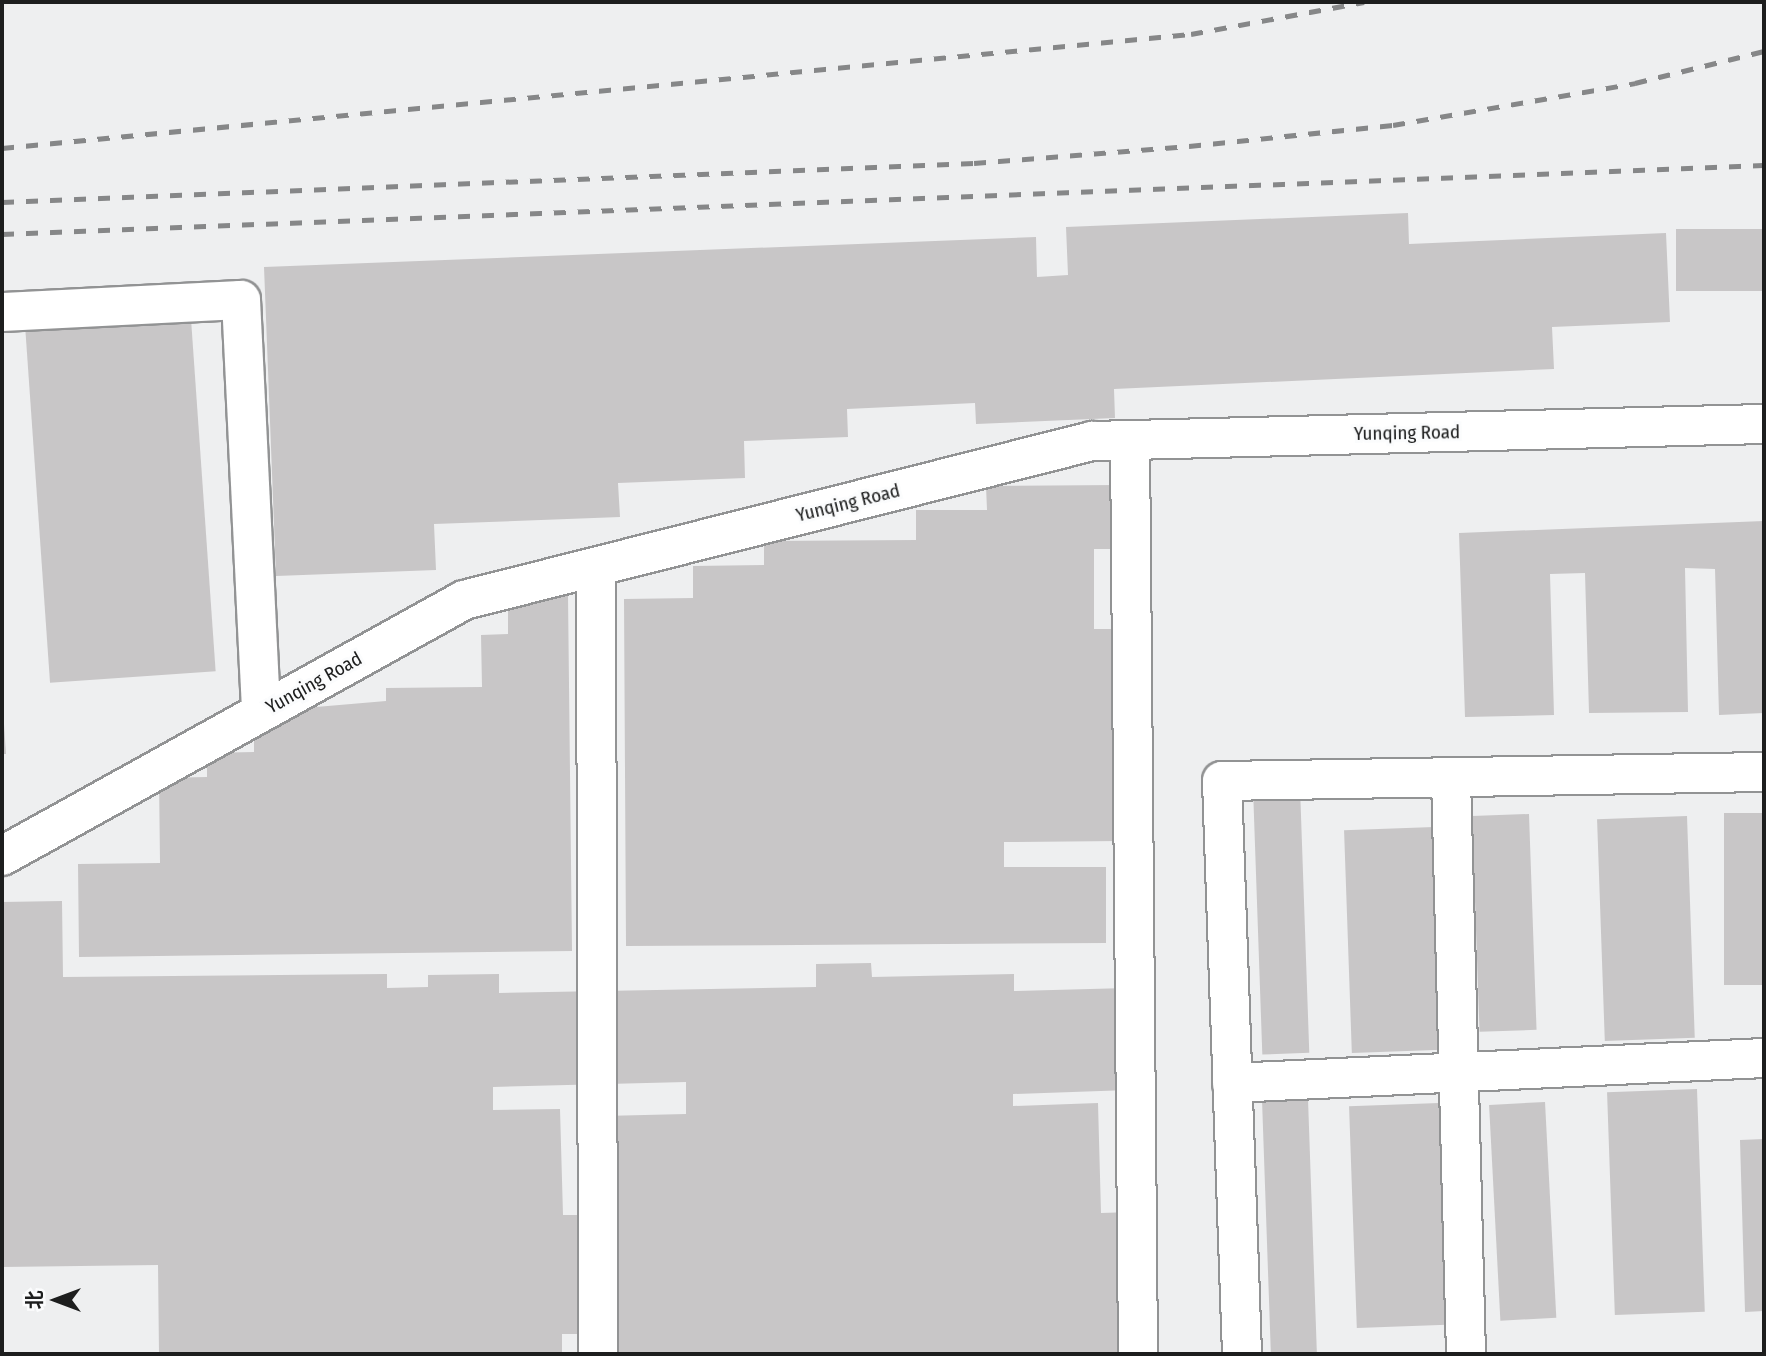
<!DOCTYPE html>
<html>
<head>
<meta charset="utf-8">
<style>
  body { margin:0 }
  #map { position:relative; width:1766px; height:1356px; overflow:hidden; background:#eeeff0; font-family:"Fira Sans Condensed","Noto Sans SC",sans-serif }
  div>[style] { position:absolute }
  .building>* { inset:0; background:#c8c6c7; transform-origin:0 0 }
  .roads { filter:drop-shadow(2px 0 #929394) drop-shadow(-2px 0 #929394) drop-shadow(0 2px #929394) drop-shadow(0 -2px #929394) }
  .minor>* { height:38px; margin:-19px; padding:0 19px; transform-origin:19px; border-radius:19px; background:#fff }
  .rail>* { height:5px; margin-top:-2.5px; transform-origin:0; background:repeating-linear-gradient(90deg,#868788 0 12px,transparent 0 24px) }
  span { translate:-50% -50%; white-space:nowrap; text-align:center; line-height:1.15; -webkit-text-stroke:6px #fbfcfd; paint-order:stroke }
  .street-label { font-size:19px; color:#1d1e1e }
  .frame { position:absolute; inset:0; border:4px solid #1d1e1e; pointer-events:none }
  .north { position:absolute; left:21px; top:1265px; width:70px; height:70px; -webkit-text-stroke:5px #fbfcfd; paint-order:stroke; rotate:270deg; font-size:19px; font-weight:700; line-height:28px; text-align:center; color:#1d1e1e }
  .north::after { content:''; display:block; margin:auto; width:24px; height:32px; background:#1d1e1e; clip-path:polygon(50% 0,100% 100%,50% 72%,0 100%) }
</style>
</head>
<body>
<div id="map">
  <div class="building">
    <i style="clip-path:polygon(1408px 213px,1409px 244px,1666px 233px,1670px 322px,1552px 327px,1554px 369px,1114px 389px,1115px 418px,976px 424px,975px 403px,847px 409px,848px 437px,744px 441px,745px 478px,618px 483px,620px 517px,434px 524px,436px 570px,276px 576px,264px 267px,1036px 237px,1037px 277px,1068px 275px,1066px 227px)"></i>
    <i style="left:1764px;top:229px;width:62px;height:88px;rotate:90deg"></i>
    <i style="left:191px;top:319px;width:353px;height:166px;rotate:86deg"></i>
    <i style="clip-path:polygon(1119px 485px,1120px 549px,1094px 549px,1094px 629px,1119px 629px,1120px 841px,1004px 842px,1004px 867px,1106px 867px,1106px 943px,626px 946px,624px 599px,693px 598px,693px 566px,764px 565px,764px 541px,916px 540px,916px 510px,987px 510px,986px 486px)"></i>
    <i style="clip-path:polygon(1764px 521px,1764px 713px,1719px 715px,1715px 569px,1685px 568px,1688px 712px,1589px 713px,1585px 573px,1550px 574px,1554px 715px,1465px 717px,1459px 533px)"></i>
    <i style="clip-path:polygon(568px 595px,572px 951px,79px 957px,78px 864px,160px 863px,159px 778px,207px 777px,207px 753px,254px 752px,254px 727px,281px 710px,386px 701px,386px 688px,482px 687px,481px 635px,508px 634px,508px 596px)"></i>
    <i style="clip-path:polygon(2px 724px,4px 724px,6px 754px,2px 754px)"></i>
    <i style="left:1300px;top:787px;width:266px;height:47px;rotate:88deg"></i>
    <i style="left:1764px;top:813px;width:172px;height:40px;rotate:90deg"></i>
    <i style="left:1529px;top:814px;width:216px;height:57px;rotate:88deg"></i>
    <i style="left:1687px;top:816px;width:222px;height:90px;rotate:88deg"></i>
    <i style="left:1434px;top:827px;width:223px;height:90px;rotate:88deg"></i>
    <i style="clip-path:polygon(evenodd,62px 901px,63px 977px,387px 974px,387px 988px,428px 987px,428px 975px,499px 974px,499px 993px,816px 987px,816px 964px,871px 963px,872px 977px,1014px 974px,1014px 991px,1127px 988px,1129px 1090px,1013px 1094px,1013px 1106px,1098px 1103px,1101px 1213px,1132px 1212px,1135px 1334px,1117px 1334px,1118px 1354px,610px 1354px,610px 1334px,562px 1334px,562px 1354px,159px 1354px,158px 1265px,2px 1267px,2px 902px,62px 901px,686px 1082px,686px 1114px,603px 1116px,606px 1215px,563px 1215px,560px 1109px,493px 1110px,493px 1087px,686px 1082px)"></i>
    <i style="left:1697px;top:1089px;width:223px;height:90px;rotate:88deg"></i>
    <i style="left:1308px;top:1099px;width:255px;height:46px;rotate:88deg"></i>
    <i style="left:1545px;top:1102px;width:216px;height:56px;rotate:87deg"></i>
    <i style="left:1439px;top:1103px;width:222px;height:90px;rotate:88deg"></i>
    <i style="clip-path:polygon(1764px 1139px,1764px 1311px,1745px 1312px,1740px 1140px)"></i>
  </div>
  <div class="roads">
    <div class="minor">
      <i style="left:2px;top:312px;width:239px;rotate:-2.9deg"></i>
      <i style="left:241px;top:300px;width:412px;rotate:87.2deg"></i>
      <i style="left:1130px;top:440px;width:914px;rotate:89.5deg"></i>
      <i style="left:596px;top:567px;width:787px;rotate:89.85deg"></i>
      <i style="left:1451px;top:778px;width:576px;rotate:88.51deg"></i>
      <i style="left:2px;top:856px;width:528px;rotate:-28.99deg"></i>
      <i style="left:464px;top:600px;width:648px;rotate:-14.21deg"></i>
      <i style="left:1092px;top:441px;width:672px;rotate:-1.45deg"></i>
      <i style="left:1232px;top:1083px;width:533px;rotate:-2.69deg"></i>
      <i style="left:1242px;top:1354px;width:573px;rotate:-92deg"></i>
      <i style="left:1222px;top:781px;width:542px;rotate:-0.95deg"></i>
    </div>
  </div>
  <div class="rail">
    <i style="left:2px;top:148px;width:1194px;rotate:-5.48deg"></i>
    <i style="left:1191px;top:34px;width:176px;rotate:-10.5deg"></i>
    <i style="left:2px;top:202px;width:973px;rotate:-2.3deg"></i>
    <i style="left:974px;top:163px;width:216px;rotate:-4.5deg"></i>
    <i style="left:1189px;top:146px;width:205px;rotate:-5.9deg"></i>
    <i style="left:1393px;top:125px;width:246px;rotate:-9.8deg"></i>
    <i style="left:1635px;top:83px;width:133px;rotate:-13.9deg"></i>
    <i style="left:2px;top:234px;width:1763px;rotate:-2.24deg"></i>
  </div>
  <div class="street-label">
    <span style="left:1407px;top:433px;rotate:-1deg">Yunqing Road</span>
    <span style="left:848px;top:503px;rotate:-14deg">Yunqing Road</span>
    <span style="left:314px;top:683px;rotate:-29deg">Yunqing Road</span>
  </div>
  <div class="frame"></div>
  <div class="north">北</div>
</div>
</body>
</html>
